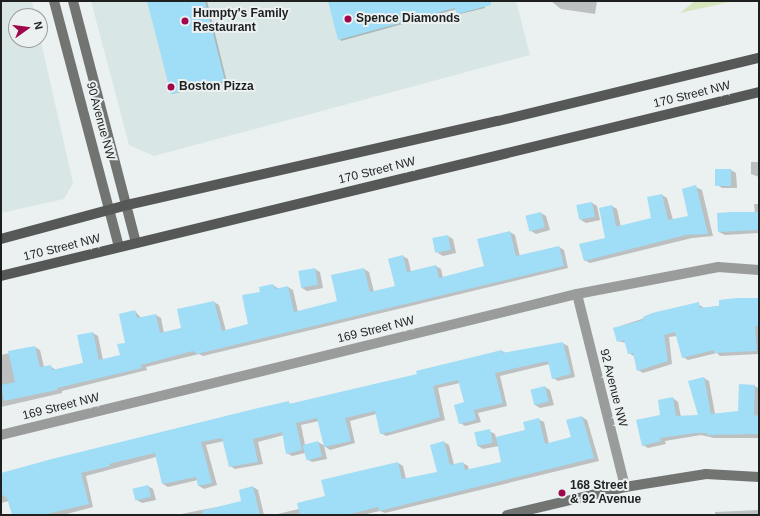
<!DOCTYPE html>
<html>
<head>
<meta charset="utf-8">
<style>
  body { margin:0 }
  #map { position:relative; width:760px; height:516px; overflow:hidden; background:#ebf0f0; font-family:Helvetica,sans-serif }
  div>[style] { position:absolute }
  .built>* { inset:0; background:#d8e7e5 }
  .green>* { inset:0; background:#d7e5bc }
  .shadow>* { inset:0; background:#0003 }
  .building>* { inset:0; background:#a0ddf6; transform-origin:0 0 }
  .street>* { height:10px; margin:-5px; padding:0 5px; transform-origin:5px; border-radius:5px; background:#9a9c9b }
  .secondary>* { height:10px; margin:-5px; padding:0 5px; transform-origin:5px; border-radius:5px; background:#727472 }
  .primary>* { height:10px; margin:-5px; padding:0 5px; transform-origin:5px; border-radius:5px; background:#555856 }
  .dots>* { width:11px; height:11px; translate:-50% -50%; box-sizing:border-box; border:2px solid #ebf0f0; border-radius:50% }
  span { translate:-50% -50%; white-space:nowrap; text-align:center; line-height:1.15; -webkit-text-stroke:4px #ebf0f0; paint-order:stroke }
  .poi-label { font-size:12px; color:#1e2020; font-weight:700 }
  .left { translate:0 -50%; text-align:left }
  .street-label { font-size:12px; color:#1e2020 }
  .frame { position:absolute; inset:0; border:2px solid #1e2020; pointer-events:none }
  .north { position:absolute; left:8px; top:8px; width:40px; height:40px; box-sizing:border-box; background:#ebf0f0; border:1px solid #999d9d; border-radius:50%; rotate:76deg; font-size:11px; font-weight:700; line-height:16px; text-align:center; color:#1e2020 }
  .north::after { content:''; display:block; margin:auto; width:14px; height:18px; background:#9f064c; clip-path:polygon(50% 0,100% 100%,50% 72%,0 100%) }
</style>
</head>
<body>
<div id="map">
  <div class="built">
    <i style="clip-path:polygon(1px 1px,32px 1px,35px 16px,16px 16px,16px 40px,40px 40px,40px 37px,73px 183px,64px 199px,1px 213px)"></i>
    <i style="clip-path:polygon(91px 1px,516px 1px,530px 55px,154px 156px,129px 145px)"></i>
  </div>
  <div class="green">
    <i style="clip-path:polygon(695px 1px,734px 1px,680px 13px)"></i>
  </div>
  <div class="shadow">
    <i style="clip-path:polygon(148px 1px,207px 1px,227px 82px,172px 94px)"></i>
    <i style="clip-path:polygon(329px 1px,483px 1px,485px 8px,460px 14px,457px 9px,341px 41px)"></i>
    <i style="clip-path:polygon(551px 1px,597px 1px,595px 14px,561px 9px)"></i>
    <i style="clip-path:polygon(751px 162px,759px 162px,759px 177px,751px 174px)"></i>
    <i style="clip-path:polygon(731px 170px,736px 173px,737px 188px,722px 188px,717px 185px)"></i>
    <i style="clip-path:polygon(696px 187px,702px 190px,713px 236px,692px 238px,590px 263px,584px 260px,607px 239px,612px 206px,617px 209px,621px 227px,653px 219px,662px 195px,667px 198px,673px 220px,690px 217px)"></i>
    <i style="clip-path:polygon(592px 203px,597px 206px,600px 220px,586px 223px,581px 220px)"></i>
    <i style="clip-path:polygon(754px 204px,759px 204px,759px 233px,725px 235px,719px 232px,755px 213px)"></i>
    <i style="clip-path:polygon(541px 213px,546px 216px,550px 230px,536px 234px,531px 231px)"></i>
    <i style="clip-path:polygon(510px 232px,515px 235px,520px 257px,559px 247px,564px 250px,568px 268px,203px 356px,199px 354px,146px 367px,147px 370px,62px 391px,62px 393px,1px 407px,1px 355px,35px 347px,40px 350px,44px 367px,50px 366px,56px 370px,84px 363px,93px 333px,98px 336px,103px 360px,121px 356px,135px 311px,141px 318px,156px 315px,161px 318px,164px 333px,182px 328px,214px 302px,219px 305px,226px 331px,249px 325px,262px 292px,273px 285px,279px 289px,288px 287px,293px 290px,298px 312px,338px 302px,364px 269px,369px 272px,374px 292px,396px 287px,390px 259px,403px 256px,408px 259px,411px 272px,436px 266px,441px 269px,443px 278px,485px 267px)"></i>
    <i style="clip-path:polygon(448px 236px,453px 239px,456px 253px,443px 256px,438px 253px)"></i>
    <i style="clip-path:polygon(315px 269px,320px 272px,323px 288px,307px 291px,302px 288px)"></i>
    <i style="clip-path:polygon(759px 300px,759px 354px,720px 356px,717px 353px,688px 360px,683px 357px,677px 336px,669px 337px,672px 364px,643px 373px,638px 370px,635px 357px,629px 353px,626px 343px,618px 341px,614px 328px,670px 310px,698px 304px,704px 308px)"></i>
    <i style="clip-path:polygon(evenodd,562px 343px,568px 346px,575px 377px,558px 381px,553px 378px,550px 364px,500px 376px,507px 406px,478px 413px,481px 422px,465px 426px,460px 423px,465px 403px,460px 383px,438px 388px,445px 420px,386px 436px,381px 433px,376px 414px,350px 421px,355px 443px,330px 450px,324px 446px,327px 459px,312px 462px,307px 459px,305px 453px,292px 456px,287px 453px,284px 435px,258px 442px,263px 464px,235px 469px,230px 466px,224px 441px,206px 445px,217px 485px,204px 489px,199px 486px,198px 480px,168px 487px,163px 484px,156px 457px,86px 476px,93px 507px,63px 515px,13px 515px,9px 501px,1px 503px,1px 476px,288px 403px,292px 404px,418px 375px,502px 351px,506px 353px,562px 343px,319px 421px,325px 446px,318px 442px,305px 445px,301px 425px,319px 421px)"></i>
    <i style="clip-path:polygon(704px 378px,709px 381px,715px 414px,739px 412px,754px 386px,759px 388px,759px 438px,714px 438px,701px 435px,665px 441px,666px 444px,648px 448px,643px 445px,673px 398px,678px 402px,681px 417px,699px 416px,690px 382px)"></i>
    <i style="clip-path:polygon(545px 387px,550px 390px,554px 405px,540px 408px,535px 405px)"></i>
    <i style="clip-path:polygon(582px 417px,587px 420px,599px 461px,385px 513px,380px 511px,362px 515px,273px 515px,299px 509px,398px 463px,403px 466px,406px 479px,438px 473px,444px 442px,449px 445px,454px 465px,463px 463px,468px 466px,469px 471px,502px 463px,499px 446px,483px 449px,478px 446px,489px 431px,495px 434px,496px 438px,526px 431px,538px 419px,544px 422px,549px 444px,572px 438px)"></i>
    <i style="clip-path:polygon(148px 486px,153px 489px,156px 500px,142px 503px,137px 500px)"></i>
    <i style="clip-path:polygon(253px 487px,258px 490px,264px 515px,176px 515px,243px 502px,240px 490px)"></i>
    <i style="clip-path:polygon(759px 510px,759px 515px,715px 515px,715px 512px)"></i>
  </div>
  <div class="building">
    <i style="clip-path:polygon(147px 1px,205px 1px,225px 81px,171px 94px)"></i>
    <i style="clip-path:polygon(328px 1px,491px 1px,491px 5px,457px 14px,455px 8px,338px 40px)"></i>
    <i style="left:715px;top:169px;width:16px;height:17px"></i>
    <i style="clip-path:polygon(696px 185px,708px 234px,686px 235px,584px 261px,579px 244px,605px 238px,599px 208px,612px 205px,616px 226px,619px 226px,651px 218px,647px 197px,662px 194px,668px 220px,688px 216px,682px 189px)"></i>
    <i style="left:592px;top:202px;width:15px;height:16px;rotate:79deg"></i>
    <i style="left:541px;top:212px;width:16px;height:16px;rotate:76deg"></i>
    <i style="clip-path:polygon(731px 212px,759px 212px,759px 230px,718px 232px,717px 213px)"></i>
    <i style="clip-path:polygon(510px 231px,516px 256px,559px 246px,564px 266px,197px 354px,193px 351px,141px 365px,142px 368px,57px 388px,57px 390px,4px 401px,1px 385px,15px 382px,8px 351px,35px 346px,40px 367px,51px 365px,52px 370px,83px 363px,77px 335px,93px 332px,99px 360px,120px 355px,117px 344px,125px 343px,119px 314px,135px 310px,137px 318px,156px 314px,160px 333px,181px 328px,177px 309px,214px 301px,222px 331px,248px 324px,242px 295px,260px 292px,259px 287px,273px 284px,275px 289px,288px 286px,294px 312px,337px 301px,331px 275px,364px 268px,370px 292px,395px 286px,388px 259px,403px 255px,407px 272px,436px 265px,439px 278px,484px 266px,477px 239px)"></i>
    <i style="left:448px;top:235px;width:15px;height:16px;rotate:79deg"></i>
    <i style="left:315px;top:268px;width:17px;height:17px;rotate:80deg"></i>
    <i style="clip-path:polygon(737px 298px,759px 298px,759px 326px,755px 326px,757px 351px,714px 353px,714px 350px,682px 358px,675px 332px,664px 335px,668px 361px,637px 371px,633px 353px,628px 354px,624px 340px,617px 342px,613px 328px,643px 320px,643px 317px,652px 313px,699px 302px,700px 308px,719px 306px,719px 300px)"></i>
    <i style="clip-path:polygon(563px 342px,571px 374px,552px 379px,548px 361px,495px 373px,503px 403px,474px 410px,476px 420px,459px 424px,454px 405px,464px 402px,458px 380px,433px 386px,440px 417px,394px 431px,380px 434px,375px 411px,345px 418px,351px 441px,324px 447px,317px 418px,296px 423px,302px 450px,286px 454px,282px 432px,253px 439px,258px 462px,229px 467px,222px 438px,201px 442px,212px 483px,198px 486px,196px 477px,162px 484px,155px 453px,109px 464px,110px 466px,81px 473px,89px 504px,43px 515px,12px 515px,7px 498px,1px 494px,1px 473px,52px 459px,250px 410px,289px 401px,289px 404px,417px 374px,416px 371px,502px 350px,503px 353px)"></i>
    <i style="clip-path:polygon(704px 377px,711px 414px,738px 411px,739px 384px,755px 385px,754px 415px,759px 416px,759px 434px,708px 435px,707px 433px,695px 433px,660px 438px,661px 441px,642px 446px,636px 420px,660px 415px,658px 400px,673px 397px,676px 416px,698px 415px,688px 381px)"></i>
    <i style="left:545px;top:386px;width:16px;height:15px;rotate:76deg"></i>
    <i style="clip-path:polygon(582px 416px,594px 458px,379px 511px,378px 507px,346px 515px,300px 515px,297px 503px,325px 496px,321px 480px,398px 462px,402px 479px,437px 472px,430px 445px,444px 441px,450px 465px,463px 462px,465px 470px,501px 462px,496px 437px,525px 430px,523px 422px,539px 418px,545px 444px,571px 437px,566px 420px)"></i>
    <i style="left:490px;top:429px;width:14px;height:16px;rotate:78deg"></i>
    <i style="left:318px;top:441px;width:16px;height:16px;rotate:75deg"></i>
    <i style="left:148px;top:485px;width:12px;height:16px;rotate:76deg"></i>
    <i style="clip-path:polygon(253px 486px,260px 515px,203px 515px,202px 511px,241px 501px,239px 490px)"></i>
  </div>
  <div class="street">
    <i style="left:577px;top:294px;width:199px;rotate:76deg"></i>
    <i style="left:1px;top:435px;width:593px;rotate:-13.76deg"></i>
    <i style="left:577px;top:294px;width:144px;rotate:-10.8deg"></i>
    <i style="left:718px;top:267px;width:41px;rotate:4.2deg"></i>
  </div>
  <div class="secondary">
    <i style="left:54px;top:1px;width:254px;rotate:75.2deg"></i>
    <i style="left:73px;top:1px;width:250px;rotate:75.4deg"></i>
    <i style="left:507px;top:515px;width:121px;rotate:-13.3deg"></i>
    <i style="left:625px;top:487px;width:82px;rotate:-9.1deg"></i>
    <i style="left:706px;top:474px;width:53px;rotate:3.2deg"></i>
  </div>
  <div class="primary">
    <i style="left:1px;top:239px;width:131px;rotate:-15.1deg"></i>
    <i style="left:127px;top:205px;width:380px;rotate:-12.8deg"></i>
    <i style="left:498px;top:121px;width:268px;rotate:-13.6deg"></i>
    <i style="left:1px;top:276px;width:780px;rotate:-13.64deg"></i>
  </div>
  <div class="dots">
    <i style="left:348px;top:19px;background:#9f064c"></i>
    <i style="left:185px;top:21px;background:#9f064c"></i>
    <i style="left:171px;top:87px;background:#9f064c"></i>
    <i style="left:562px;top:493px;background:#9f064c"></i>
  </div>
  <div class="poi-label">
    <span class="left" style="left:193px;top:21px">Humpty's Family<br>Restaurant</span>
    <span class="left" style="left:356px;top:19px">Spence Diamonds</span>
    <span class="left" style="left:179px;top:87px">Boston Pizza</span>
    <span class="left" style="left:570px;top:493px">168 Street<br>&amp; 92 Avenue</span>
  </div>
  <div class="street-label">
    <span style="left:692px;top:95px;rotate:-14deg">170 Street NW</span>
    <span style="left:100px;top:121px;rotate:75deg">90 Avenue NW</span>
    <span style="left:377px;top:171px;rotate:-14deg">170 Street NW</span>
    <span style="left:62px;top:248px;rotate:-14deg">170 Street NW</span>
    <span style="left:376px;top:330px;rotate:-14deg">169 Street NW</span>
    <span style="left:613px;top:388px;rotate:76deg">92 Avenue NW</span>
    <span style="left:61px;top:407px;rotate:-14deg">169 Street NW</span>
  </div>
  <div class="frame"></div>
  <div class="north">N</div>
</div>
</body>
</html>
